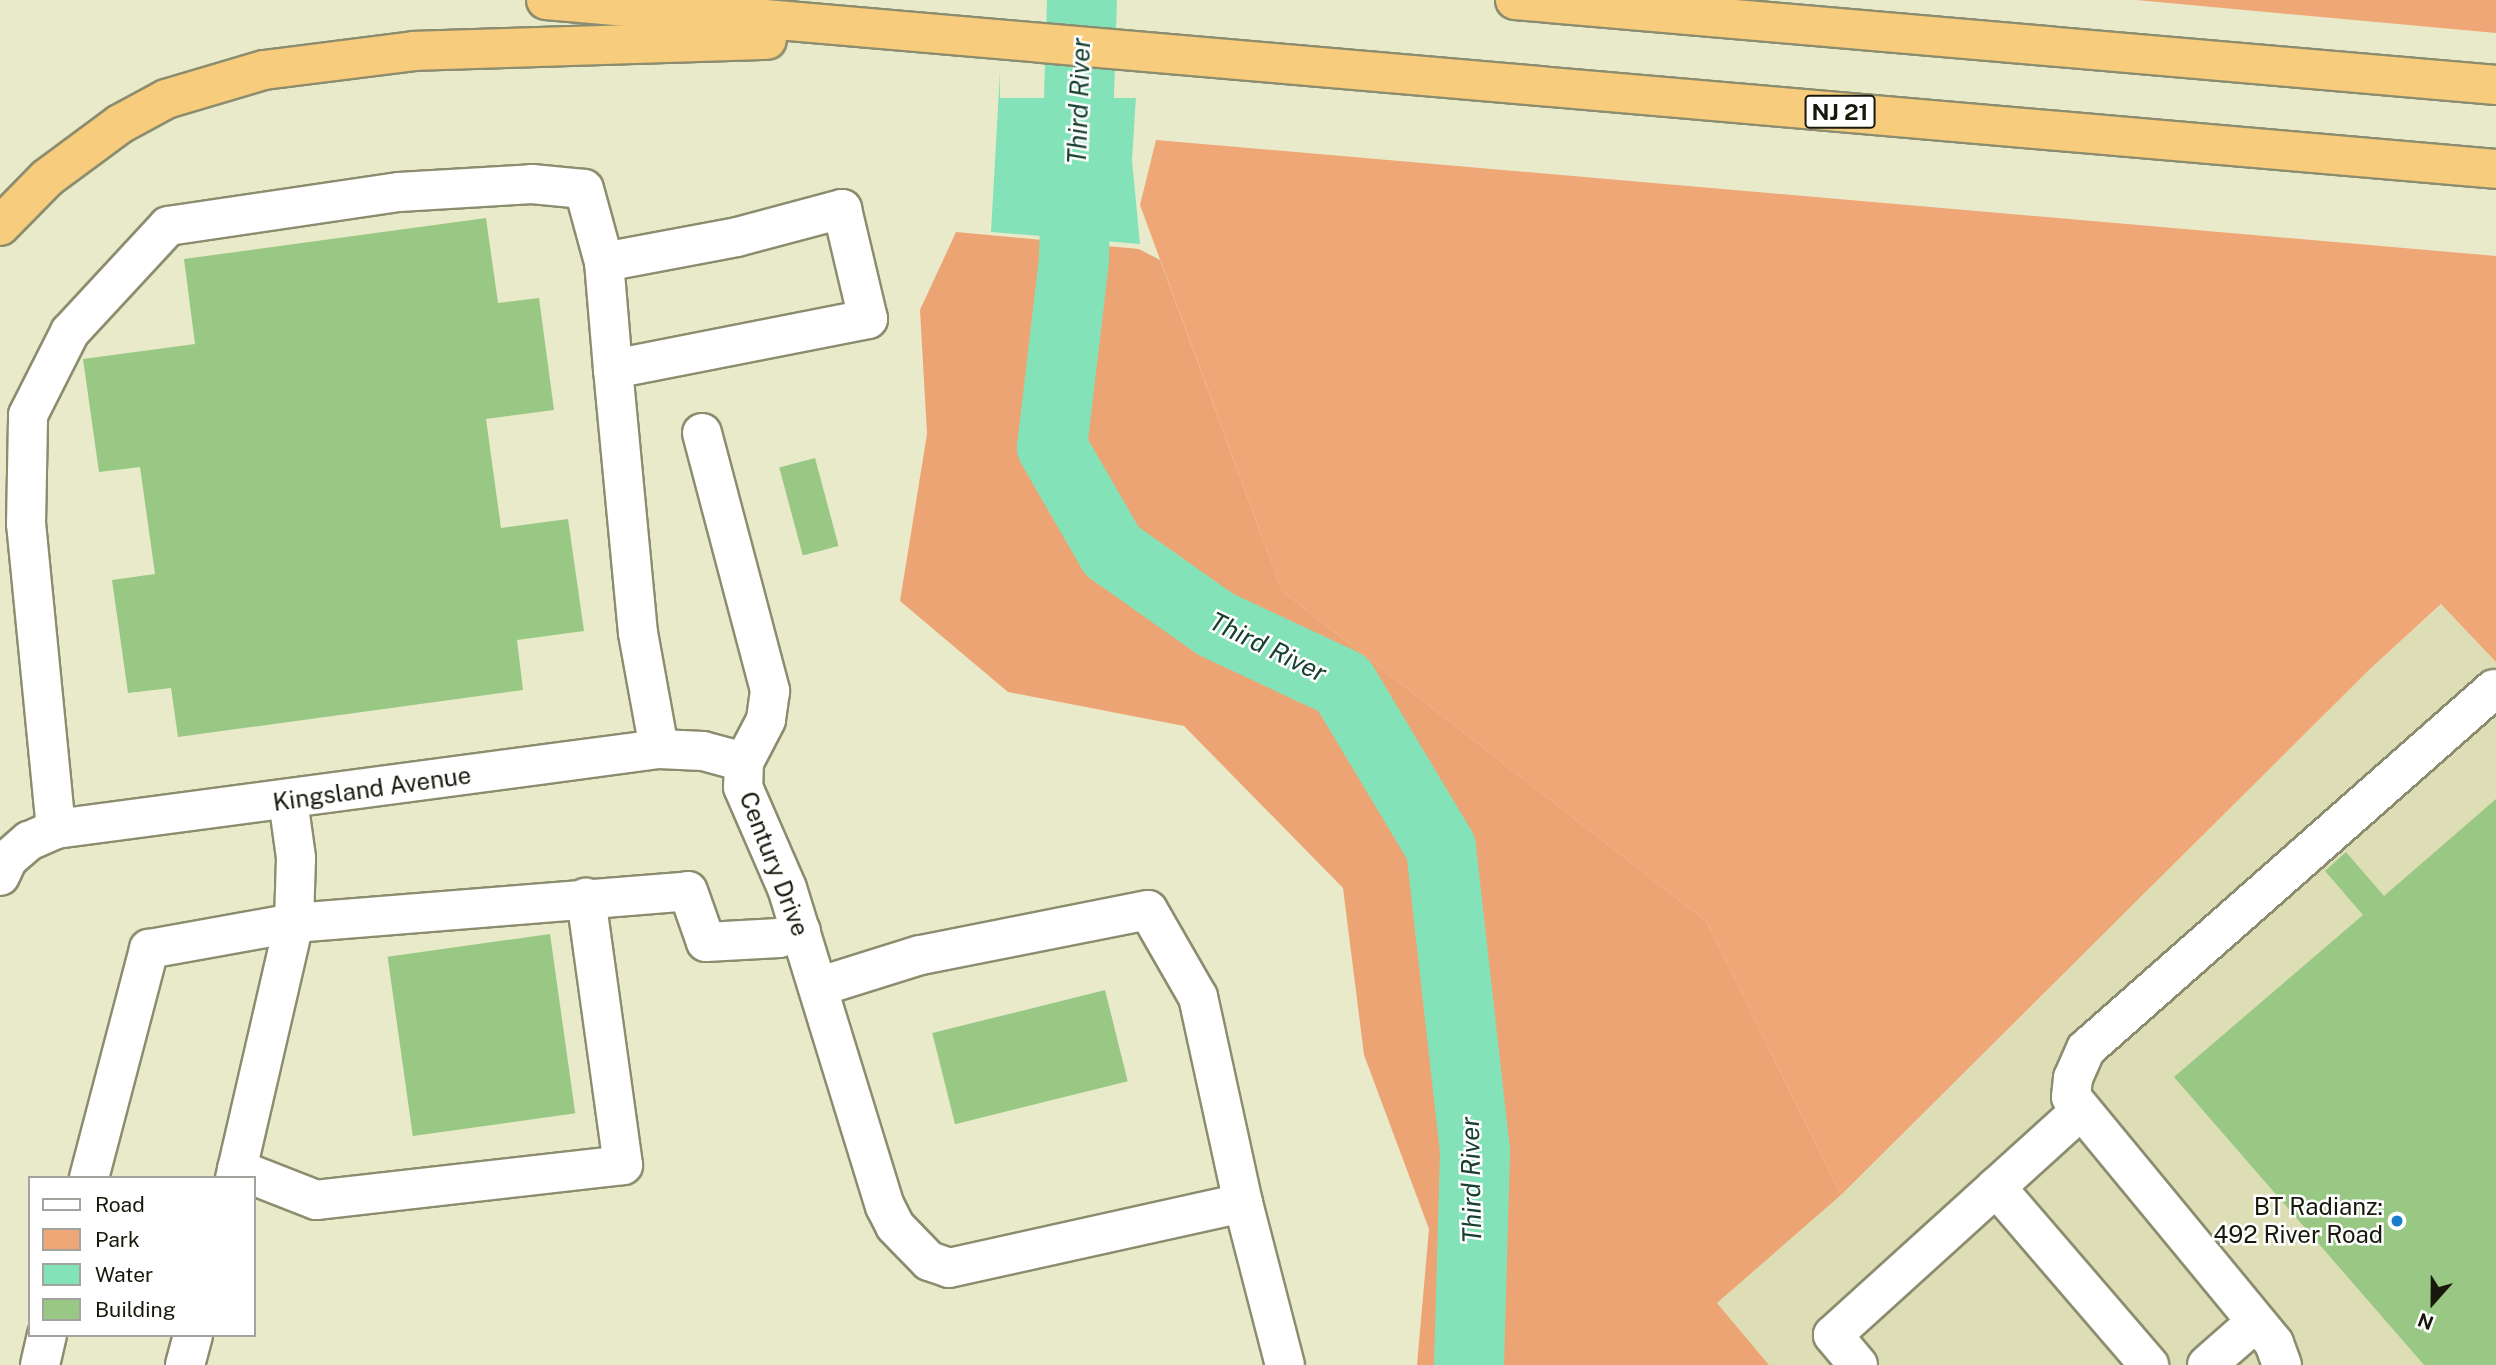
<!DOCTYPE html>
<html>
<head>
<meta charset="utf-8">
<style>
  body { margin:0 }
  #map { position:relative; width:2496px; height:1365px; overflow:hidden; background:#e9eac9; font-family:"Public Sans",sans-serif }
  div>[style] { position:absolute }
  .built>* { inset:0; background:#dddeb6 }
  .green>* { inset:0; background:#efa778 }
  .forest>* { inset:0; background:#eda474 }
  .water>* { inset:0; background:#84e2b9 }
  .pier>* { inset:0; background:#e9eac9; transform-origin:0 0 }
  .river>* { height:70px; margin:-35px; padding:0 35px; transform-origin:35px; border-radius:35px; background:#84e2b9 }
  .building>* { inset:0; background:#98c883; transform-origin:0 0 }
  .roads { filter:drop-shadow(2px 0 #8c8d6f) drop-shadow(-2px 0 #8c8d6f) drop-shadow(0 2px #8c8d6f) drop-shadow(0 -2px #8c8d6f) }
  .minor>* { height:38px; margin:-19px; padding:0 19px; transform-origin:19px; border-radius:19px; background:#fff }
  .highway>* { height:38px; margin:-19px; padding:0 19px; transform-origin:19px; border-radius:19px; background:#f7cc7c }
  .dots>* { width:19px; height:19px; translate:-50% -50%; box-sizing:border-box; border:4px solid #fff; border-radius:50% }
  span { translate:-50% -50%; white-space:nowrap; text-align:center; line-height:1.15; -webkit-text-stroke:5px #fff; paint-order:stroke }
  .shield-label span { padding:2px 5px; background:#fff; border:2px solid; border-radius:5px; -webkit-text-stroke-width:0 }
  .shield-label { font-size:23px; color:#18180c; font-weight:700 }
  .street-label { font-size:24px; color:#18180c }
  .poi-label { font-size:24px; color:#18180c }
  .right { translate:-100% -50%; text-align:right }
  .water-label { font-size:26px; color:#17402f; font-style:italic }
  .legend { position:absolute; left:28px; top:1176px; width:228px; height:161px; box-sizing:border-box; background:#fff; border:2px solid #a3a39e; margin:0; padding:9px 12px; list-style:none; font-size:21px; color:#18180c }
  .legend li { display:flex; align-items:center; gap:14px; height:35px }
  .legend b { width:35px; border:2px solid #a3a39e }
  .north { position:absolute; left:2398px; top:1267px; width:70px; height:70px; -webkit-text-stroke:5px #fff; paint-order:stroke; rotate:201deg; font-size:19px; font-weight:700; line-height:28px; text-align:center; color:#18180c }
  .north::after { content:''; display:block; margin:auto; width:24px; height:32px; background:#18180c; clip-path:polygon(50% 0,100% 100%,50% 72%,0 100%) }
</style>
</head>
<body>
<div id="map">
  <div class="built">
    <i style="clip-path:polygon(2442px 604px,2496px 662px,2496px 1365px,1769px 1365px,1717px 1303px,1841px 1195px,2370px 669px)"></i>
  </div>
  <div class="green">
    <i style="clip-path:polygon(2136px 0,2496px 0,2496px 33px)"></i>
    <i style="clip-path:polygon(1156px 140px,2496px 256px,2496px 662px,2441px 604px,2370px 669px,1841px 1195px,1706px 921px,1282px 591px,1140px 205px)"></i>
  </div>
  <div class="forest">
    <i style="clip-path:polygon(956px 232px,1139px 249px,1160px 260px,1282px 591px,1706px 921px,1841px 1195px,1717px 1303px,1769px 1365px,1417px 1365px,1429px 1229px,1364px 1055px,1343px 888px,1184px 726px,1008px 692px,900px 601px,927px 434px,920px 310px)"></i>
  </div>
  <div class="water">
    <i style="clip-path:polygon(1004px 0,1142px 0,1132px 160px,1140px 244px,991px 232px)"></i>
  </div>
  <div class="pier">
    <i style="left:1000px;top:0;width:145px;height:98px"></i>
  </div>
  <div class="river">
    <i style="left:1082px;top:0;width:260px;rotate:91.8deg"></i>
    <i style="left:1074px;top:260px;width:188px;rotate:96.7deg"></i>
    <i style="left:1052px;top:447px;width:120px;rotate:60deg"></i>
    <i style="left:1112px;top:551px;width:126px;rotate:35.3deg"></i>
    <i style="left:1215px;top:624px;width:141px;rotate:25.1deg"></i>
    <i style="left:1343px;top:684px;width:191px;rotate:59.1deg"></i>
    <i style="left:1441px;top:848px;width:305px;rotate:83.6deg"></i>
    <i style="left:1475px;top:1151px;width:214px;rotate:91.6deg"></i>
  </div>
  <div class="building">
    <i style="clip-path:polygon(486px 218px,498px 303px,539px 298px,554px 410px,486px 419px,501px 528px,568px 519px,584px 631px,517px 640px,523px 690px,178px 737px,171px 688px,128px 693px,112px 580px,155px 574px,140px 467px,99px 472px,83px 359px,195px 344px,184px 259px)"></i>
    <i style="left:815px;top:458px;width:91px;height:37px;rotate:75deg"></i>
    <i style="clip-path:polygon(2496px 799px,2496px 1365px,2424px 1365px,2174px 1077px,2363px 915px,2325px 871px,2346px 852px,2384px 896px)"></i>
    <i style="left:550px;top:934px;width:181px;height:164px;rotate:82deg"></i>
    <i style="left:1105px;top:990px;width:94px;height:178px;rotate:76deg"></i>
  </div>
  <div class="roads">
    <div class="minor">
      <i style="left:613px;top:369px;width:107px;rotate:-94.8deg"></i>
      <i style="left:604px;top:262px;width:135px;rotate:-10.6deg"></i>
      <i style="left:737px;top:237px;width:109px;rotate:-14.9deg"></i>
      <i style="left:842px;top:209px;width:113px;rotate:76.7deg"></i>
      <i style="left:868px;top:319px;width:260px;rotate:168.9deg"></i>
      <i style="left:613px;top:369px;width:265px;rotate:84.6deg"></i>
      <i style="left:638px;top:633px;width:118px;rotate:79.7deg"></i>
      <i style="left:702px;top:433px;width:267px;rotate:75.2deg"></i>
      <i style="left:770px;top:691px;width:29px;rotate:98deg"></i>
      <i style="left:766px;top:720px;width:47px;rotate:117.6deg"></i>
      <i style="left:744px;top:762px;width:25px;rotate:92deg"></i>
      <i style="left:743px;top:787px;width:110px;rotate:66.5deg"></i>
      <i style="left:787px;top:888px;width:333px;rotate:72.9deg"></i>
      <i style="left:885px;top:1206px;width:22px;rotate:63deg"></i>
      <i style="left:895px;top:1226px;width:49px;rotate:45.8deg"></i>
      <i style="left:929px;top:1261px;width:21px;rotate:19deg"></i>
      <i style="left:949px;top:1268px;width:301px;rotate:-12.5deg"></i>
      <i style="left:1243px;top:1203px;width:211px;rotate:-102.3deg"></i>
      <i style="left:1198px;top:997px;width:100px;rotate:-119.9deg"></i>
      <i style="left:1148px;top:910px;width:232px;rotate:168.8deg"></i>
      <i style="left:920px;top:955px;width:107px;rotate:162.6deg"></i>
      <i style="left:288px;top:800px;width:59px;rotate:82.1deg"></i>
      <i style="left:296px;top:858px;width:65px;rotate:91.8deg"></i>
      <i style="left:294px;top:923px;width:395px;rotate:-4.6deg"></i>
      <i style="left:688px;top:891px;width:54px;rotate:70.6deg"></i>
      <i style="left:706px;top:942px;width:73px;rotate:-3.1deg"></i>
      <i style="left:779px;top:938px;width:23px;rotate:-18deg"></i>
      <i style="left:56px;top:829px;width:306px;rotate:-95.6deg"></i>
      <i style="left:26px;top:524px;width:109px;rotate:-88.9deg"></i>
      <i style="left:28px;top:415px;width:93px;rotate:-63.2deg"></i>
      <i style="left:70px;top:332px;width:144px;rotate:-47.2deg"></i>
      <i style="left:168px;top:226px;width:233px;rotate:-8.4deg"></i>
      <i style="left:399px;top:192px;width:133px;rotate:-3.4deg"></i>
      <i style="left:532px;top:184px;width:52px;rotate:5.5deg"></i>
      <i style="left:584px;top:189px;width:76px;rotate:74.7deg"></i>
      <i style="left:0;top:876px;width:19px;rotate:-65deg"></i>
      <i style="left:8px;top:859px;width:28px;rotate:-41deg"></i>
      <i style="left:29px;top:841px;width:30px;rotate:-24deg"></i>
      <i style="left:56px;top:829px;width:608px;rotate:-7.56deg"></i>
      <i style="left:659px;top:749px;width:44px;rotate:2.6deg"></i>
      <i style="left:703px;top:751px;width:42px;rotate:15deg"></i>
      <i style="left:237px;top:1169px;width:85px;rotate:21.4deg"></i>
      <i style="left:316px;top:1200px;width:309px;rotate:-6.5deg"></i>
      <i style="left:623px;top:1165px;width:270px;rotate:-97.9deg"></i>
      <i style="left:89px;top:1178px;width:237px;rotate:-75.3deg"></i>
      <i style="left:149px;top:949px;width:147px;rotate:-10.2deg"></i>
      <i style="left:294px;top:923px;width:262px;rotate:103deg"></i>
      <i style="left:1996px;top:1187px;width:235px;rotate:49.3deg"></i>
      <i style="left:1243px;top:1203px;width:167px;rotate:75.5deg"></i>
      <i style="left:40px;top:1365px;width:31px;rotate:-77deg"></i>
      <i style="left:185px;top:1365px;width:31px;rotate:-75deg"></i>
      <i style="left:1858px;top:1365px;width:39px;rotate:-130deg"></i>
      <i style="left:1833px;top:1335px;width:335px;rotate:-42.2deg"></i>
      <i style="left:2207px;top:1365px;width:65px;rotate:-41.3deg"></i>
      <i style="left:2282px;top:1365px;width:23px;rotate:-110deg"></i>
      <i style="left:2274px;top:1343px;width:319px;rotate:-129.5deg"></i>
      <i style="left:2071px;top:1097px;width:19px;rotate:-84deg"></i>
      <i style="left:2073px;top:1078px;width:32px;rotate:-66deg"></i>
      <i style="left:2086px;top:1049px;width:544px;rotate:-41.42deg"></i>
    </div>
    <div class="highway">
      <i style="left:546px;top:0;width:1957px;rotate:4.95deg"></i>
      <i style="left:1515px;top:0;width:985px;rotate:4.95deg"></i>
      <i style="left:0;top:226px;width:67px;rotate:-45.6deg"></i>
      <i style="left:47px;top:178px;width:91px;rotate:-36.5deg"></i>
      <i style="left:120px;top:124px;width:52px;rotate:-28.5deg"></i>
      <i style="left:166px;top:99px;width:102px;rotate:-16.5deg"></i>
      <i style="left:264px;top:70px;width:151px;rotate:-7.2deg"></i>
      <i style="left:414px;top:51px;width:353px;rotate:-1.8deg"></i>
    </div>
  </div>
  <div class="dots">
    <i style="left:2397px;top:1221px;background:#197ec9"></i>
  </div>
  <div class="shield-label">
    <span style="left:1840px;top:112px">NJ 21</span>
  </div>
  <div class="street-label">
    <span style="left:372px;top:789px;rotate:-8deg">Kingsland Avenue</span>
    <span style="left:774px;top:864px;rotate:69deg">Century Drive</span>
  </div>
  <div class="poi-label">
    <span class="right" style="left:2383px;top:1221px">BT Radianz:<br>492 River Road</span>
  </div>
  <div class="water-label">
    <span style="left:1079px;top:101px;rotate:-88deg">Third River</span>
    <span style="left:1268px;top:647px;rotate:26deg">Third River</span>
    <span style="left:1471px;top:1180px;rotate:-91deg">Third River</span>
  </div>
  <ul class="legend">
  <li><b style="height:9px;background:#fff"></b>Road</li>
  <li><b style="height:19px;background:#efa778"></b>Park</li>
  <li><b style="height:19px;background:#84e2b9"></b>Water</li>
  <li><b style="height:19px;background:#98c883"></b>Building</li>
  </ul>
  <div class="north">N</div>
</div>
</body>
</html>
